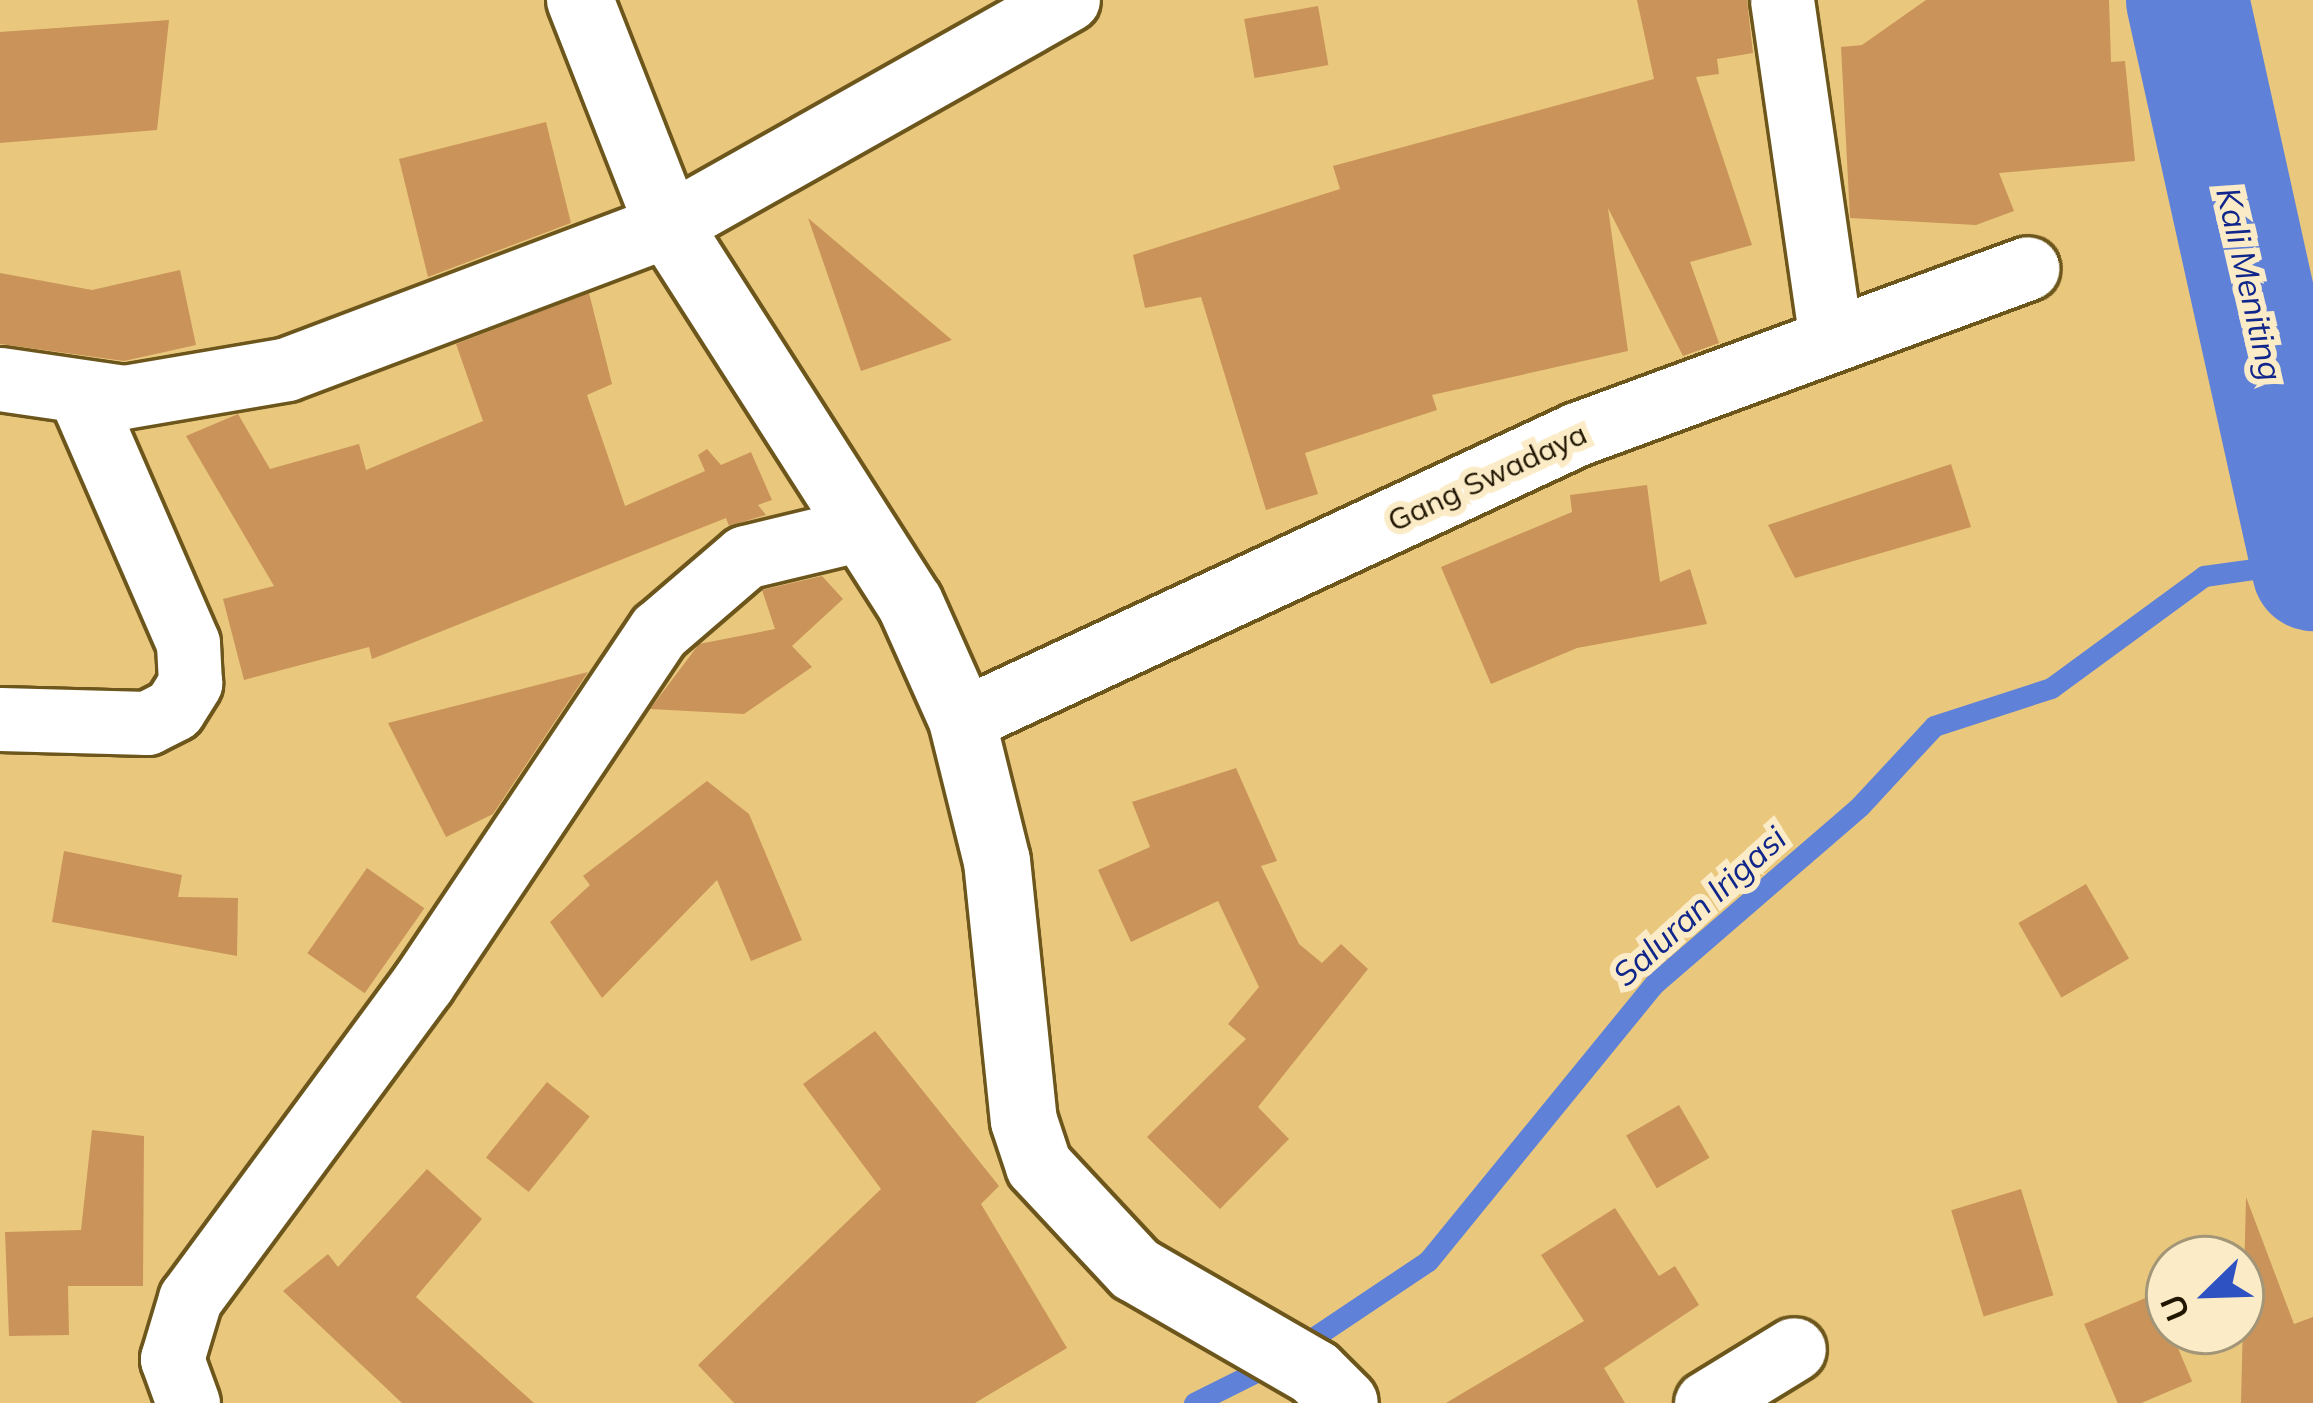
<!DOCTYPE html>
<html>
<head>
<meta charset="utf-8">
<style>
  body { margin:0 }
  #map { position:relative; width:2313px; height:1403px; overflow:hidden; background:#e9c87d; font-family:Mulish,sans-serif }
  div>[style] { position:absolute }
  .stream>* { height:21px; margin:-10.5px; padding:0 10.5px; transform-origin:10.5px; border-radius:10.5px; background:#5f81d8 }
  .river>* { height:123px; margin:-61.5px; padding:0 61.5px; transform-origin:61.5px; border-radius:61.5px; background:#5f81d8 }
  .building>* { inset:0; background:#ca9359; transform-origin:0 0 }
  .roads { filter:drop-shadow(3px 0 #6d561c) drop-shadow(-3px 0 #6d561c) drop-shadow(0 3px #6d561c) drop-shadow(0 -3px #6d561c) }
  .street>* { height:63px; margin:-31.5px; padding:0 31.5px; transform-origin:31.5px; border-radius:31.5px; background:#fff }
  .secondary>* { height:66px; margin:-33px; padding:0 33px; transform-origin:33px; border-radius:33px; background:#fff }
  span { translate:-50% -50%; white-space:nowrap; text-align:center; line-height:1.15; -webkit-text-stroke:12px #fbebc7; paint-order:stroke }
  .street-label { font-size:30px; color:#201601 }
  .water-label { font-size:33px; color:#10268b; font-style:italic }
  .north { position:absolute; left:2145px; top:1235px; width:120px; height:120px; box-sizing:border-box; background:#fbebc7; border:3px solid #a39678; border-radius:50%; rotate:247deg; font-size:33px; font-weight:700; line-height:48px; text-align:center; color:#201601 }
  .north::after { content:''; display:block; margin:auto; width:42px; height:54px; background:#2f52c2; clip-path:polygon(50% 0,100% 100%,50% 72%,0 100%) }
</style>
</head>
<body>
<div id="map">
  <div class="stream">
    <i style="left:1194px;top:1403px;width:96px;rotate:-26.6deg"></i>
    <i style="left:1280px;top:1360px;width:178px;rotate:-33.8deg"></i>
    <i style="left:1428px;top:1261px;width:357px;rotate:-50.8deg"></i>
    <i style="left:1654px;top:984px;width:272px;rotate:-40.8deg"></i>
    <i style="left:1860px;top:806px;width:109px;rotate:-47.2deg"></i>
    <i style="left:1934px;top:726px;width:123px;rotate:-18deg"></i>
    <i style="left:2051px;top:688px;width:190px;rotate:-36.2deg"></i>
    <i style="left:2204px;top:576px;width:108px;rotate:-8deg"></i>
  </div>
  <div class="river">
    <i style="left:2187px;top:0;width:583px;rotate:77.51deg"></i>
  </div>
  <div class="building">
    <i style="clip-path:polygon(1637px 0,1747px 0,1753px 53px,1717px 59px,1719px 74px,1696px 77px,1752px 245px,1690px 262px,1719px 343px,1683px 356px,1608px 208px,1628px 351px,1432px 395px,1437px 410px,1305px 453px,1318px 494px,1266px 510px,1201px 297px,1145px 308px,1133px 255px,1340px 189px,1333px 166px,1654px 79px)"></i>
    <i style="clip-path:polygon(1926px 0,2109px 0,2111px 62px,2125px 61px,2135px 161px,1999px 173px,2014px 211px,1976px 225px,1850px 218px,1841px 47px,1862px 45px)"></i>
    <i style="left:1318px;top:6px;width:60px;height:75px;rotate:80deg"></i>
    <i style="clip-path:polygon(169px 20px,157px 130px,0 143px,0 32px)"></i>
    <i style="clip-path:polygon(546px 122px,571px 223px,428px 277px,399px 159px)"></i>
    <i style="clip-path:polygon(808px 218px,952px 340px,861px 371px)"></i>
    <i style="clip-path:polygon(180px 270px,196px 345px,124px 361px,0 344px,0 273px,92px 290px)"></i>
    <i style="clip-path:polygon(589px 293px,612px 384px,587px 395px,625px 506px,705px 471px,698px 455px,707px 449px,721px 465px,751px 452px,772px 500px,758px 505px,766px 515px,729px 526px,726px 518px,372px 659px,369px 647px,244px 680px,223px 599px,274px 586px,186px 436px,238px 414px,270px 469px,359px 444px,366px 470px,483px 421px,456px 344px)"></i>
    <i style="clip-path:polygon(1951px 464px,1971px 527px,1795px 578px,1768px 525px)"></i>
    <i style="clip-path:polygon(1647px 485px,1660px 582px,1690px 569px,1707px 624px,1577px 648px,1491px 684px,1441px 567px,1572px 512px,1570px 495px)"></i>
    <i style="clip-path:polygon(822px 576px,843px 599px,792px 646px,812px 667px,744px 714px,650px 709px,699px 644px,775px 629px,762px 590px)"></i>
    <i style="clip-path:polygon(588px 672px,493px 814px,446px 837px,388px 723px)"></i>
    <i style="clip-path:polygon(1236px 768px,1277px 861px,1261px 866px,1299px 944px,1322px 963px,1341px 944px,1368px 969px,1258px 1107px,1289px 1139px,1220px 1209px,1147px 1137px,1246px 1039px,1228px 1024px,1259px 987px,1218px 901px,1131px 942px,1098px 870px,1150px 847px,1132px 802px)"></i>
    <i style="clip-path:polygon(707px 781px,749px 814px,802px 940px,751px 961px,717px 880px,602px 998px,550px 922px,590px 885px,583px 876px)"></i>
    <i style="clip-path:polygon(64px 851px,182px 875px,178px 897px,238px 898px,237px 956px,52px 922px)"></i>
    <i style="left:367px;top:868px;width:70px;height:104px;rotate:35deg"></i>
    <i style="left:2086px;top:884px;width:86px;height:78px;rotate:60deg"></i>
    <i style="clip-path:polygon(875px 1031px,999px 1186px,981px 1204px,1067px 1348px,975px 1403px,734px 1403px,698px 1365px,881px 1189px,803px 1084px)"></i>
    <i style="left:547px;top:1082px;width:55px;height:97px;rotate:39deg"></i>
    <i style="left:1679px;top:1105px;width:61px;height:61px;rotate:60deg"></i>
    <i style="clip-path:polygon(92px 1130px,144px 1136px,143px 1286px,68px 1286px,69px 1335px,9px 1336px,5px 1232px,81px 1230px)"></i>
    <i style="clip-path:polygon(427px 1169px,482px 1219px,416px 1297px,534px 1403px,402px 1403px,283px 1291px,328px 1254px,338px 1267px)"></i>
    <i style="left:2021px;top:1189px;width:111px;height:73px;rotate:73deg"></i>
    <i style="clip-path:polygon(2246px 1197px,2294px 1324px,2313px 1317px,2313px 1403px,2241px 1403px)"></i>
    <i style="clip-path:polygon(1615px 1208px,1659px 1276px,1675px 1266px,1699px 1305px,1604px 1368px,1625px 1403px,1446px 1403px,1584px 1321px,1541px 1255px)"></i>
    <i style="left:2155px;top:1294px;width:95px;height:77px;rotate:67deg"></i>
  </div>
  <div class="roads">
    <div class="street">
      <i style="left:1782px;top:0;width:338px;rotate:81.8deg"></i>
      <i style="left:0;top:379px;width:125px;rotate:8.3deg"></i>
      <i style="left:124px;top:397px;width:165px;rotate:-9.7deg"></i>
      <i style="left:287px;top:369px;width:407px;rotate:-20.7deg"></i>
      <i style="left:668px;top:225px;width:459px;rotate:-29.4deg"></i>
      <i style="left:0;top:719px;width:147px;rotate:1.6deg"></i>
      <i style="left:147px;top:723px;width:30px;rotate:-27deg"></i>
      <i style="left:174px;top:709px;width:31px;rotate:-58deg"></i>
      <i style="left:190px;top:683px;width:40px;rotate:-92.9deg"></i>
      <i style="left:188px;top:643px;width:268px;rotate:-113.5deg"></i>
      <i style="left:962px;top:720px;width:678px;rotate:-24.94deg"></i>
      <i style="left:1577px;top:434px;width:480px;rotate:-20.2deg"></i>
      <i style="left:188px;top:1403px;width:47px;rotate:-110deg"></i>
      <i style="left:172px;top:1359px;width:63px;rotate:-73.3deg"></i>
      <i style="left:190px;top:1299px;width:393px;rotate:-53.6deg"></i>
      <i style="left:423px;top:983px;width:424px;rotate:-56.2deg"></i>
      <i style="left:659px;top:631px;width:113px;rotate:-40.7deg"></i>
      <i style="left:745px;top:557px;width:119px;rotate:-13.6deg"></i>
      <i style="left:1706px;top:1403px;width:103px;rotate:-31.5deg"></i>
    </div>
    <div class="secondary">
      <i style="left:580px;top:0;width:242px;rotate:68.6deg"></i>
      <i style="left:668px;top:225px;width:449px;rotate:57.4deg"></i>
      <i style="left:910px;top:603px;width:128px;rotate:66deg"></i>
      <i style="left:962px;top:720px;width:145px;rotate:76.1deg"></i>
      <i style="left:997px;top:861px;width:261px;rotate:84.1deg"></i>
      <i style="left:1024px;top:1121px;width:47px;rotate:71.6deg"></i>
      <i style="left:1039px;top:1166px;width:141px;rotate:47deg"></i>
      <i style="left:1135px;top:1269px;width:208px;rotate:30deg"></i>
      <i style="left:1315px;top:1373px;width:42px;rotate:45deg"></i>
    </div>
  </div>
  <div class="street-label">
    <span style="left:1487px;top:477px;rotate:-25deg">Gang Swadaya</span>
  </div>
  <div class="water-label">
    <span style="left:2250px;top:284px;rotate:77deg">Kali Meniting</span>
    <span style="left:1699px;top:906px;rotate:-42deg">Saluran Irigasi</span>
  </div>
  <div class="north">U</div>
</div>
</body>
</html>
